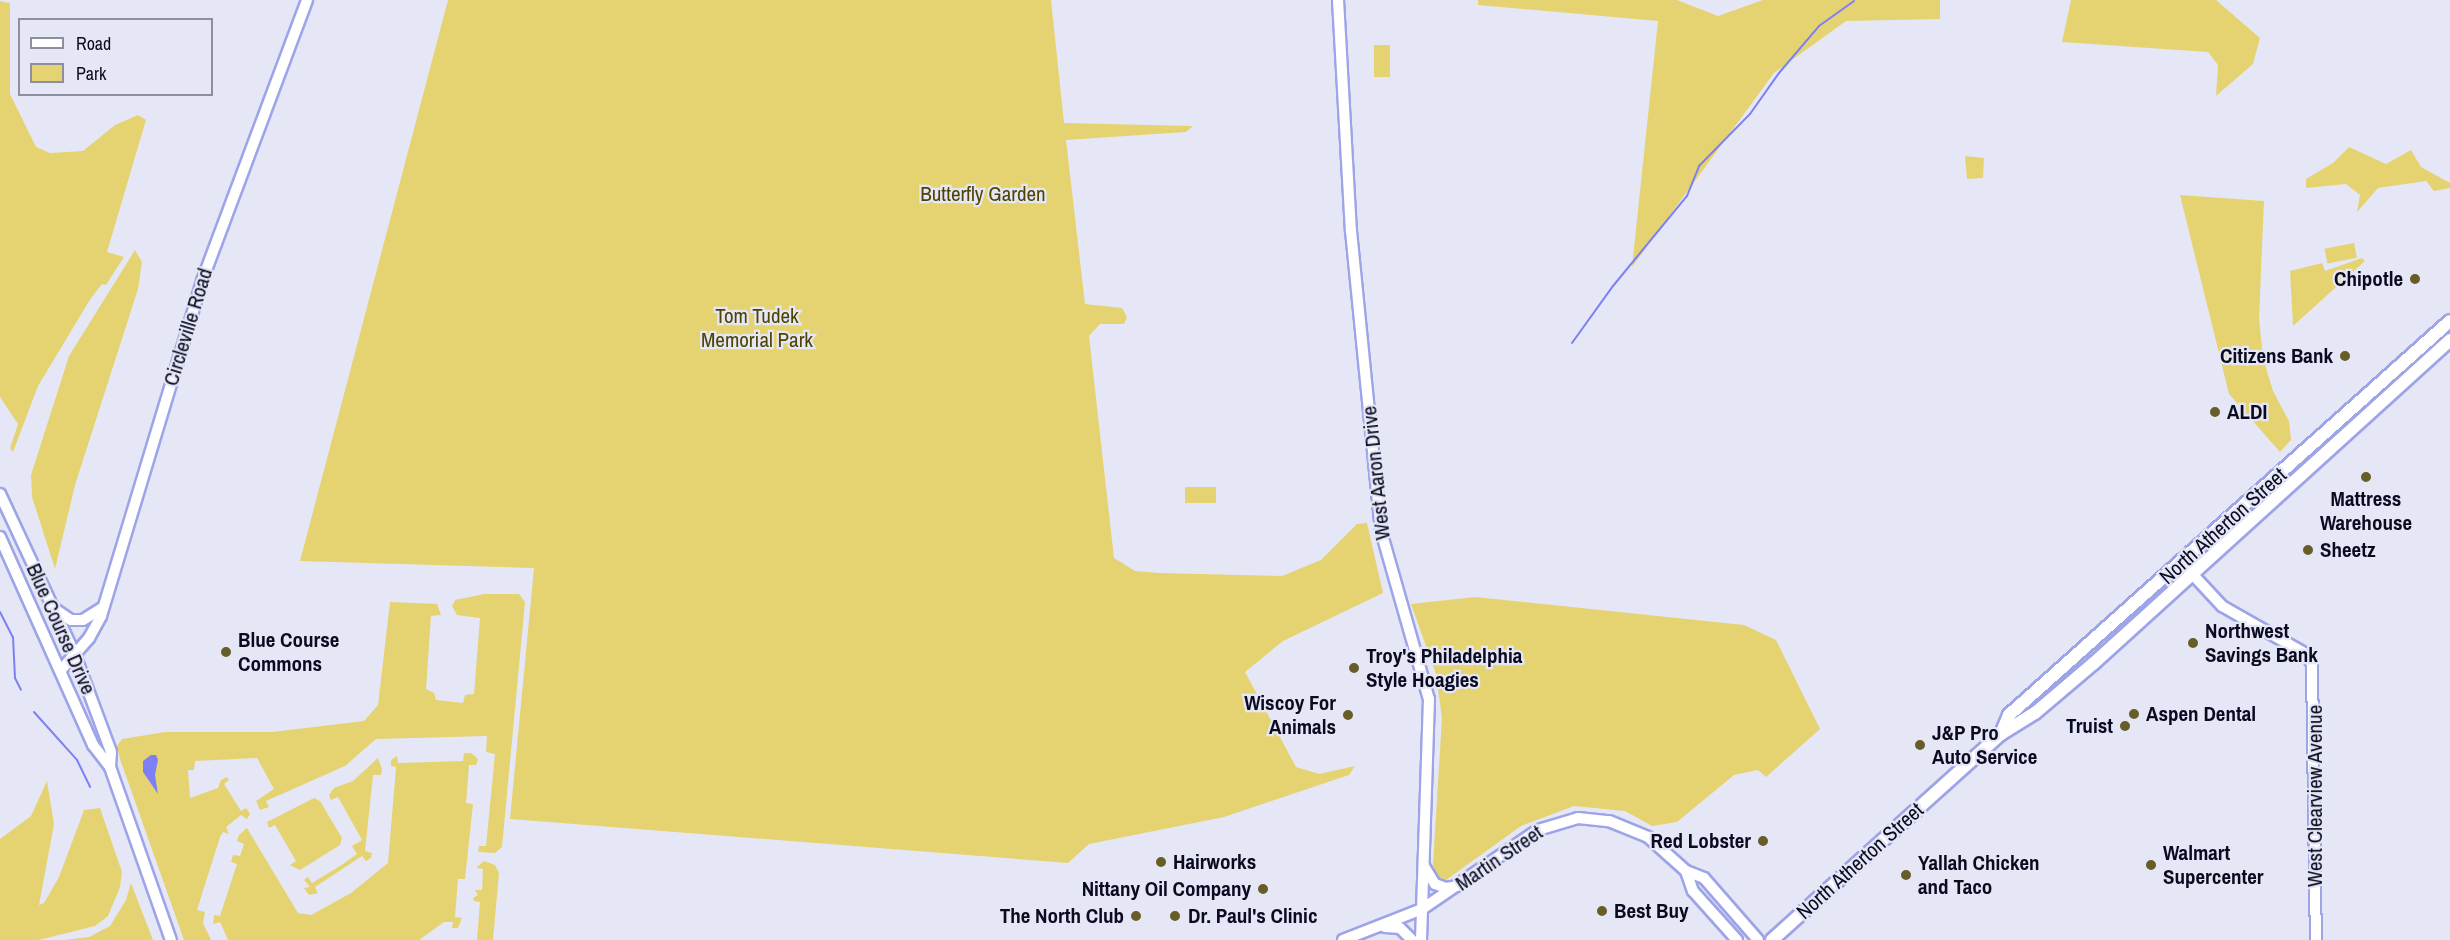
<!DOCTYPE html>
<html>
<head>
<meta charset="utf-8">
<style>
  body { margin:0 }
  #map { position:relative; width:2450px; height:940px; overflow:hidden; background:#e5e7f6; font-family:"Archivo Narrow",sans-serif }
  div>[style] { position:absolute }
  .green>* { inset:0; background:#e5d372; transform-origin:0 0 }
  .water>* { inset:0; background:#7c80f4 }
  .stream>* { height:2px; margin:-1px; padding:0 1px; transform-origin:1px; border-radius:1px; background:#7c80f4 }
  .roads { filter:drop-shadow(2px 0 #9da4e7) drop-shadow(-2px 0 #9da4e7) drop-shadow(0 2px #9da4e7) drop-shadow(0 -2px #9da4e7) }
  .secondary>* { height:10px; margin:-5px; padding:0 5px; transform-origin:5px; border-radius:5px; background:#fff }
  .primary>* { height:12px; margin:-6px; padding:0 6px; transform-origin:6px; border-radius:6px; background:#fff }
  .dots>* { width:16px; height:16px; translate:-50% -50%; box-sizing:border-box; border:3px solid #e5e7f6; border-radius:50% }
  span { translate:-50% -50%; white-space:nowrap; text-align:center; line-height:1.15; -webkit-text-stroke:4.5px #e5e7f6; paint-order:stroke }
  .park-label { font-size:21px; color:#4e4400 }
  .poi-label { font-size:21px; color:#0a0a21; font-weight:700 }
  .right { translate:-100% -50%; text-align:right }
  .left { translate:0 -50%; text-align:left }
  .street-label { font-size:21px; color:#0a0a21 }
  .legend { position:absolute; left:18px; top:18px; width:195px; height:78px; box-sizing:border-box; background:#e5e7f6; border:2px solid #8d8fa1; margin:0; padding:8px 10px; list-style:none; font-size:18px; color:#0a0a21 }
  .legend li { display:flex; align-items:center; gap:12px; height:30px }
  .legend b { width:30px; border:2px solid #8d8fa1 }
</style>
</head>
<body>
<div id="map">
  <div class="green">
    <i style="clip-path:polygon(448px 0,1051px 0,1064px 123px,1193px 126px,1186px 132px,1066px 140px,1085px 304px,1122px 308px,1127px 317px,1124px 324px,1100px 324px,1089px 336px,1114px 558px,1135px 571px,1159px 573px,1282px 576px,1321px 560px,1357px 524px,1367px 523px,1383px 593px,1283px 641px,1245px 672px,1296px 767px,1319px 774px,1355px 766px,1349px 775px,1224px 817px,1089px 844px,1068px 863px,510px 819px,534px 568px,300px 561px)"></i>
    <i style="clip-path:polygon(1478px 0,1677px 0,1718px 16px,1763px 0,1940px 0,1940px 19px,1846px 21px,1774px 73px,1632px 267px,1658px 21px,1478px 5px)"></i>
    <i style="clip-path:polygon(2071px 0,2216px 0,2260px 38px,2253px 64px,2216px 96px,2218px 65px,2208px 52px,2062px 42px)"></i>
    <i style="clip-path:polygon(0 1px,10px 3px,10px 94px,36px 147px,50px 153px,83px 151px,115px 125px,138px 115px,146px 120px,107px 252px,124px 257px,106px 285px,102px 284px,91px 298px,38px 386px,13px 452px,10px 448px,18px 424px,0 397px)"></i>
    <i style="left:1374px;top:45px;width:16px;height:32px"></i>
    <i style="clip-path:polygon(2349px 147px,2386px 164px,2411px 150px,2421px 167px,2450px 183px,2450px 188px,2434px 191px,2426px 181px,2378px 188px,2357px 212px,2360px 195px,2346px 184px,2306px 188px,2306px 179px,2333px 163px)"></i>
    <i style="clip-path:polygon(1965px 156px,1984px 158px,1983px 178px,1967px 179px)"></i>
    <i style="clip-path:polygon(2180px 195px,2264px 201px,2259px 318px,2263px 358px,2273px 391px,2289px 421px,2291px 440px,2280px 452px,2229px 394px)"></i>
    <i style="left:2354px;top:243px;width:15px;height:30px;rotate:79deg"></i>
    <i style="clip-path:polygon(135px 250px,142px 262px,138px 289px,75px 485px,55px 569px,32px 497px,31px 475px,69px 356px)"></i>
    <i style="clip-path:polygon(2362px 258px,2365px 261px,2293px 326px,2290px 271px,2322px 263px,2325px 271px)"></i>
    <i style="left:1216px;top:487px;width:16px;height:31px;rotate:90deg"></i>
    <i style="clip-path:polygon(484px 594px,519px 594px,525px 602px,502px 847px,495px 853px,478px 852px,479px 846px,486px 846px,495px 754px,486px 752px,487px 736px,376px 739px,345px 766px,266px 801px,269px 807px,260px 810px,256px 801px,274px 789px,257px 758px,195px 761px,194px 770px,188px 770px,190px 798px,218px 788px,221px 780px,227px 777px,229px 780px,224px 784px,241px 811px,246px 808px,250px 814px,247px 819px,241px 815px,226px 827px,229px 834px,223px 832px,220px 837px,197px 910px,205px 912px,203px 923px,211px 940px,184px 940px,120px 759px,117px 746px,122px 739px,165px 732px,272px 732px,364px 721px,378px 705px,390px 602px,437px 604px,441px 615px,431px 616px,426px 689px,434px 693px,436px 700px,463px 703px,465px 695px,474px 694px,480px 618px,457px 615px,452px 606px,455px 600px)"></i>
    <i style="clip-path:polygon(1475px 597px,1744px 625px,1776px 640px,1820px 729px,1766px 777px,1758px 770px,1734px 775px,1677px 822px,1652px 826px,1625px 811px,1574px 806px,1521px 826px,1446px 880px,1436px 876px,1433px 864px,1442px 718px,1436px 674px,1411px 604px)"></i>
    <i style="clip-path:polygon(464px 753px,471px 753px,478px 759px,476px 765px,469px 765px,466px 803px,473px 804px,465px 879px,458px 879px,455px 917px,462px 918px,458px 928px,452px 928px,453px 922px,444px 922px,419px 940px,228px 940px,220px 922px,213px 924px,214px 915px,220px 916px,237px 864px,231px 862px,233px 855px,240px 856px,244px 844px,237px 841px,239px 835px,247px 828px,298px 913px,311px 915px,351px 893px,388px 863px,396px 767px,391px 766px,391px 760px,397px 756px,398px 763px,463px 761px)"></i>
    <i style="clip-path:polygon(378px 758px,382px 769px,381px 775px,373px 775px,365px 851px,372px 853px,371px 858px,366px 861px,362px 856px,315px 887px,318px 893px,309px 895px,304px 888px,310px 887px,304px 880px,308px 877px,312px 883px,340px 866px,357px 854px,352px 846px,362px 840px,338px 797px,331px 800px,329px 795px,334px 788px,353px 781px)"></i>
    <i style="clip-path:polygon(47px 781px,54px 824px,39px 905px,44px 903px,59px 877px,84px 810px,100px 808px,122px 872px,120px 887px,108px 916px,95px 926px,39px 940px,0 940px,0 839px,31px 816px)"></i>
    <i style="clip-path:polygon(314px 798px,320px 801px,342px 838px,340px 845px,300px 870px,290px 865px,296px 861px,275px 825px,269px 828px,267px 822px)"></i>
    <i style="clip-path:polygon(484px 861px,495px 865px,499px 873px,493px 940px,477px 940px,480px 902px,474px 901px,473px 898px,478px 895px,475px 890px,482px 890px,483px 869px,476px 868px)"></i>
    <i style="clip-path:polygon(131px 883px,153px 940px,64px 940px,89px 937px,110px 926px,126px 900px)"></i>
  </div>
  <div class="water">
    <i style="clip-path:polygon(151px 755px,156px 755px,158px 760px,155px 775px,158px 794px,143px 772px,143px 761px)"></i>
  </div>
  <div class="stream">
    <i style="left:1572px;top:343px;width:70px;rotate:-54.3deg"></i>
    <i style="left:1613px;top:286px;width:117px;rotate:-50.6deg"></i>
    <i style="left:1687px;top:196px;width:32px;rotate:-68deg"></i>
    <i style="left:1699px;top:166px;width:73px;rotate:-45.6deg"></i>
    <i style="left:1750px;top:114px;width:50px;rotate:-54.7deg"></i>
    <i style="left:1779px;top:73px;width:62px;rotate:-49.6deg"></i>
    <i style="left:1819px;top:26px;width:43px;rotate:-35.5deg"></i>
    <i style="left:0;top:612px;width:28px;rotate:63deg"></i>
    <i style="left:13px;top:637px;width:41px;rotate:87.2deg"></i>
    <i style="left:15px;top:678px;width:13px;rotate:63deg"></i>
    <i style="left:34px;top:712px;width:64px;rotate:48.1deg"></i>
    <i style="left:77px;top:760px;width:30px;rotate:64deg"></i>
  </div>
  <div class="roads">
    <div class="secondary">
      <i style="left:1338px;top:0;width:231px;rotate:86.8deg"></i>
      <i style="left:1351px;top:231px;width:301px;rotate:84.3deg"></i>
      <i style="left:1381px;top:531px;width:175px;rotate:74.1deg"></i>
      <i style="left:1429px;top:699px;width:241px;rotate:91.9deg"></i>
      <i style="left:0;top:494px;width:178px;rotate:65deg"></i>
      <i style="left:75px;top:655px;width:103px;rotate:69.6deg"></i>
      <i style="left:111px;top:752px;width:15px;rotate:94deg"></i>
      <i style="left:0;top:537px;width:228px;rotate:65.9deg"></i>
      <i style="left:93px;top:745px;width:28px;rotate:52deg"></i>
      <i style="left:110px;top:767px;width:183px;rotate:70.6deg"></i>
      <i style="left:2182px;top:563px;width:59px;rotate:47.1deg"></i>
      <i style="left:2222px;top:606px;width:97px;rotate:29.7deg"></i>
      <i style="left:2306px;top:654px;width:12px;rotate:59deg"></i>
      <i style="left:2312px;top:664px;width:276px;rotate:89.2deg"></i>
      <i style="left:56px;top:610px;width:18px;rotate:34deg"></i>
      <i style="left:71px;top:620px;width:12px"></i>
      <i style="left:83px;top:620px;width:22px;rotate:-32deg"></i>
      <i style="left:61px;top:670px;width:43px;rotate:-48.8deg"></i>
      <i style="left:89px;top:638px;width:25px;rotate:-61deg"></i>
      <i style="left:101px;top:616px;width:350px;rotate:-73.2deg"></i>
      <i style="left:202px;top:281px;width:300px;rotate:-69.5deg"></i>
      <i style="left:1424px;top:866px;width:21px;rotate:59deg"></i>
      <i style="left:1435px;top:884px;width:12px;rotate:20deg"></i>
      <i style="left:1446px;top:888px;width:11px;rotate:-10deg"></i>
      <i style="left:1686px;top:871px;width:21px;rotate:71deg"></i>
      <i style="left:1693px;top:891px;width:66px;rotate:48.1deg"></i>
      <i style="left:1385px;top:927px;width:15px;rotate:4deg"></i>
      <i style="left:1400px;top:928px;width:17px;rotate:45deg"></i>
      <i style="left:1343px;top:940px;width:85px;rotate:-21.4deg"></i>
      <i style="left:1422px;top:909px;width:140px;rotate:-34.3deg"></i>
      <i style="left:1538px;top:830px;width:42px;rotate:-16.7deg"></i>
      <i style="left:1578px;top:818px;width:31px;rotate:6deg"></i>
      <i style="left:1609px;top:821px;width:42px;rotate:22.3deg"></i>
      <i style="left:1648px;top:837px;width:51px;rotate:41.8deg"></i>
      <i style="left:1686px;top:871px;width:19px;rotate:21deg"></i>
      <i style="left:1704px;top:878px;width:82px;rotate:48.9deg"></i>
    </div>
    <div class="primary">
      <i style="left:2001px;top:734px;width:21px;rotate:-67deg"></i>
      <i style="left:2009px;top:715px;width:591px;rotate:-41.78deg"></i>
      <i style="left:1772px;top:940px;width:308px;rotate:-42deg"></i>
      <i style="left:2001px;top:734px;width:40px;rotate:-32deg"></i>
      <i style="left:2035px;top:713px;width:77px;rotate:-40.3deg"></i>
      <i style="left:2094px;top:663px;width:481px;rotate:-42.2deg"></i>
    </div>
  </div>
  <div class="dots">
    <i style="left:2415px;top:279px;background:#665d29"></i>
    <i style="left:2345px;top:356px;background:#665d29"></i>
    <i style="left:2215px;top:412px;background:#665d29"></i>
    <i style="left:2366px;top:477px;background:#665d29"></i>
    <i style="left:2308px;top:550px;background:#665d29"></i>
    <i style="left:2193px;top:643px;background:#665d29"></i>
    <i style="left:226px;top:652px;background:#665d29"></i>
    <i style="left:1354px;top:668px;background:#665d29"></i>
    <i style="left:2134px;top:714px;background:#665d29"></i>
    <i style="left:1348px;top:715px;background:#665d29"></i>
    <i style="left:2125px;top:726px;background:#665d29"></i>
    <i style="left:1920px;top:745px;background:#665d29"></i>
    <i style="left:1763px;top:841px;background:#665d29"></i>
    <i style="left:1161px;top:862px;background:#665d29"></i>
    <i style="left:2151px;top:865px;background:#665d29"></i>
    <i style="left:1906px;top:875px;background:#665d29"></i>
    <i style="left:1263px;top:889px;background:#665d29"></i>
    <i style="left:1602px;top:911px;background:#665d29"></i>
    <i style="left:1136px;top:916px;background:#665d29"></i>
    <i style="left:1175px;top:916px;background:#665d29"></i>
  </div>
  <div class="park-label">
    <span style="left:983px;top:194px">Butterfly Garden</span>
    <span style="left:757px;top:328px">Tom Tudek<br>Memorial Park</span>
  </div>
  <div class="poi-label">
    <span class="right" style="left:2403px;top:279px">Chipotle</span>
    <span class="right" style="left:2333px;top:356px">Citizens Bank</span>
    <span class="left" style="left:2227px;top:412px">ALDI</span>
    <span style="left:2366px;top:511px">Mattress<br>Warehouse</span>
    <span class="left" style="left:2320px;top:550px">Sheetz</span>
    <span class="left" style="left:2205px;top:643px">Northwest<br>Savings Bank</span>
    <span class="left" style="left:238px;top:652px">Blue Course<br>Commons</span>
    <span class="left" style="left:1366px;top:668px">Troy's Philadelphia<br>Style Hoagies</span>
    <span class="right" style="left:1336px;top:715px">Wiscoy For<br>Animals</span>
    <span class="left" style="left:2146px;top:714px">Aspen Dental</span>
    <span class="right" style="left:2113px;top:726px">Truist</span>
    <span class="left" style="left:1932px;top:745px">J&amp;P Pro<br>Auto Service</span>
    <span class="right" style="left:1751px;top:841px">Red Lobster</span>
    <span class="left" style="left:2163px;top:865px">Walmart<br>Supercenter</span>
    <span class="left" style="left:1173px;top:862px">Hairworks</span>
    <span class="left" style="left:1918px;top:875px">Yallah Chicken<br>and Taco</span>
    <span class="right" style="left:1251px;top:889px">Nittany Oil Company</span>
    <span class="left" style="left:1614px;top:911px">Best Buy</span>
    <span class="right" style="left:1124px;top:916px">The North Club</span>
    <span class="left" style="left:1188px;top:916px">Dr. Paul's Clinic</span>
  </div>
  <div class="street-label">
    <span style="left:188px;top:327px;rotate:-73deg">Circleville Road</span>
    <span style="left:1376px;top:473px;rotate:-96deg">West Aaron Drive</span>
    <span style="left:2223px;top:526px;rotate:-42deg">North Atherton Street</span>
    <span style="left:61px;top:629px;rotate:66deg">Blue Course Drive</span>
    <span style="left:2315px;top:796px;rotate:-90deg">West Clearview Avenue</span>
    <span style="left:1499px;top:858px;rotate:-34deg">Martin Street</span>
    <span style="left:1860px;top:861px;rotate:-42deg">North Atherton Street</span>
  </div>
  <ul class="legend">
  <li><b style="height:8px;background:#fff"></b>Road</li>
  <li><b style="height:16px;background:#e5d372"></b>Park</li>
  </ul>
</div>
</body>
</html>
